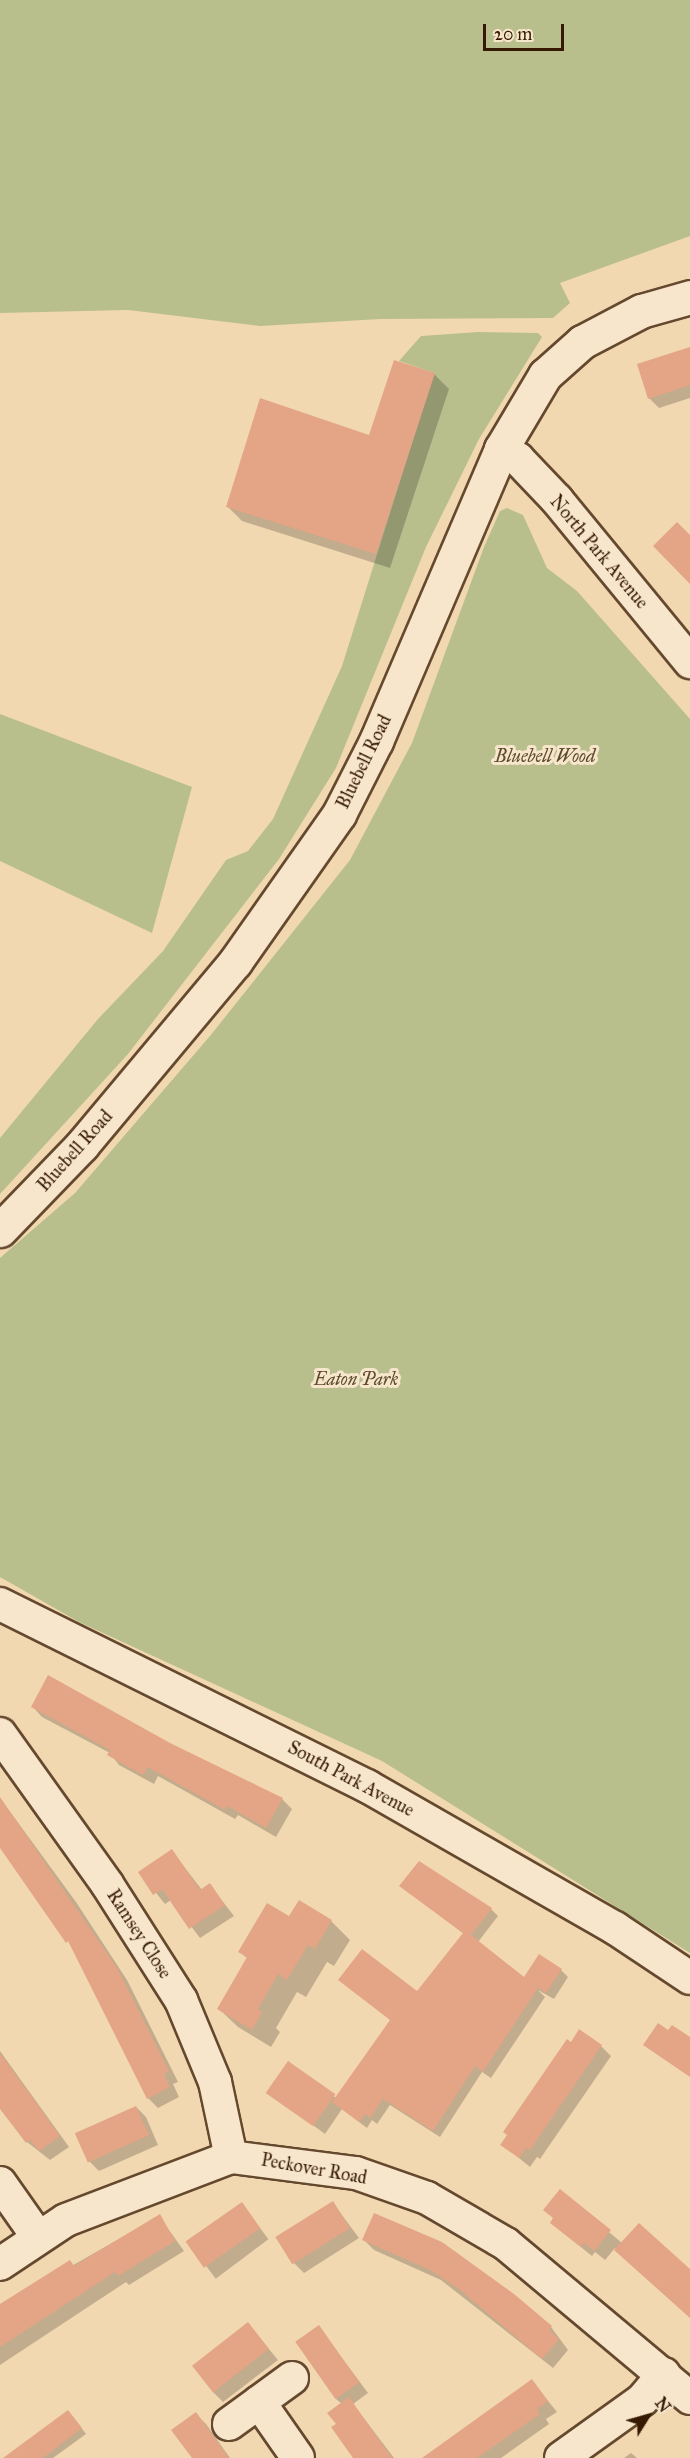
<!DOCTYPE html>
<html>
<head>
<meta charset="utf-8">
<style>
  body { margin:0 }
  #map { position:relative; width:690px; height:2458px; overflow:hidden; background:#f2d8b1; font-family:"IM FELL Great Primer",serif }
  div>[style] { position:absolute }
  .green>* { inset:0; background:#b8bf8d }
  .shadow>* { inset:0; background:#0003; transform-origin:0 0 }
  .building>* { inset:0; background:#e3a585; transform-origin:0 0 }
  .roads { filter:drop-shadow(2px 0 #65492e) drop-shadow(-2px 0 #65492e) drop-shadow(0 2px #65492e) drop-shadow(0 -2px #65492e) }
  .street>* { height:32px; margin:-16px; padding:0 16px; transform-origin:16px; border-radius:16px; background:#f7e6cc }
  .secondary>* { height:33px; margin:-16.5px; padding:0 16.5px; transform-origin:16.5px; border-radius:16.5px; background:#f7e6cc }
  span { translate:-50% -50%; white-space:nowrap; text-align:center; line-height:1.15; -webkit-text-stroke:6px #f7e6cc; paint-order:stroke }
  .street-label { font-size:18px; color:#361903 }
  .park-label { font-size:18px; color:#5d4b2c; font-style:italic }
  .north { position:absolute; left:618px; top:2386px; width:60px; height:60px; -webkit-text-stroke:4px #f7e6cc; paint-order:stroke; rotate:53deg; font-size:16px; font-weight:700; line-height:24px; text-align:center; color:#361903 }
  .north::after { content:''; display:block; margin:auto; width:21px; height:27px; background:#361903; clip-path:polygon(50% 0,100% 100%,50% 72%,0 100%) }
  .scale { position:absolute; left:483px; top:24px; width:81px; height:27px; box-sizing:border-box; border:3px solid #361903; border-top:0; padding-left:8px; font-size:18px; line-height:21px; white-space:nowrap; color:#361903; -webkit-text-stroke:4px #f7e6cc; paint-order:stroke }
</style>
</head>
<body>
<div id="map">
  <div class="green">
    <i style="clip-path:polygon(0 0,690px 0,690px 236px,560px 283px,570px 303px,553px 318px,380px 319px,260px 326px,128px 310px,0 313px)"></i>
    <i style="clip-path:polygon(478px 332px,538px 333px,542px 337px,479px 439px,426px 547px,336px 768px,279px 859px,128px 1054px,0 1194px,0 1138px,98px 1019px,163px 951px,226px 860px,248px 851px,273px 819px,342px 666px,434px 373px,399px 361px,421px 336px)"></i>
    <i style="clip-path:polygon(507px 508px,523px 515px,547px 568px,577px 591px,690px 719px,690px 1953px,382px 1761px,79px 1622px,0 1577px,0 1258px,75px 1193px,210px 1036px,350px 860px,412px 743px,484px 547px,500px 511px)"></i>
    <i style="clip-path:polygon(0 714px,192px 787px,152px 933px,0 861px)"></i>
  </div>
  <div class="shadow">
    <i style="clip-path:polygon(690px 349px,690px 398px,659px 408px,649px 398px)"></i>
    <i style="clip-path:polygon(434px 374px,449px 389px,390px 568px,242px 521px,227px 506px,370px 436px)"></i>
    <i style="clip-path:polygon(32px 1706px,169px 1744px,282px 1799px,292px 1809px,276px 1837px,238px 1815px,235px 1819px,158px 1776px,154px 1784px,119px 1765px,110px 1753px,42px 1717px)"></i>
    <i style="clip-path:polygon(0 1798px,76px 1902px,127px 1980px,178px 2082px,173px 2084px,179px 2097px,158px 2108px,148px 2098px,74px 1949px,0 1847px)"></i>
    <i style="clip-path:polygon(172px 1851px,202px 1890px,210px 1885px,234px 1916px,200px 1938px,171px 1900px,165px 1904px,140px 1873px)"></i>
    <i style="clip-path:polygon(401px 1886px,491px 1909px,498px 1916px,478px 1942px,524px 1979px,561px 1970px,568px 1977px,554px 1999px,538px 1990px,545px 1997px,491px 2078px,482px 2072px,440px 2137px,390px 2105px,377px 2124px,372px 2120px,367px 2128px,342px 2109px,325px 2134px,268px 2092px,337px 2097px,464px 1934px)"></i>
    <i style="clip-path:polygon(290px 1918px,331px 1921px,350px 1940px,334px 1966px,327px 1962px,306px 1997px,297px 1992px,276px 2028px,280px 2032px,271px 2047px,238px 2027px,219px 2009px,248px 1959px,240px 1952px)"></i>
    <i style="clip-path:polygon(669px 2032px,690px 2039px,690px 2076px,645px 2045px)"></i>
    <i style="clip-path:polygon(571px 2044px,601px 2046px,611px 2056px,540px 2159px,537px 2157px,530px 2167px,502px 2144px)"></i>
    <i style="clip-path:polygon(0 2051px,69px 2147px,50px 2160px,27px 2142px,0 2105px)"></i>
    <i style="clip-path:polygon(136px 2107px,146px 2117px,158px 2145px,99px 2171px,89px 2161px)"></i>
    <i style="clip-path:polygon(560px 2191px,622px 2243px,690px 2271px,690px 2317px,615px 2248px,605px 2260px,595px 2252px,592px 2256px,562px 2232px,552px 2222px)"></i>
    <i style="clip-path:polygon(333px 2203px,359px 2238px,304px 2273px,294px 2263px)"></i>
    <i style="left:242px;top:2204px;width:44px;height:66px;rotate:53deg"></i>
    <i style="clip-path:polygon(375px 2215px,551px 2327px,568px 2350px,553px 2368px,441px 2280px,374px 2250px,364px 2240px)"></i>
    <i style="clip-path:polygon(159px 2216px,184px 2251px,129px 2285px,126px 2282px,0 2365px,0 2307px)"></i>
    <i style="clip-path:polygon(248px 2324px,278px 2360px,223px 2402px,213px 2392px)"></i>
    <i style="clip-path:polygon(319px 2327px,368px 2393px,353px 2404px,394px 2458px,355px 2458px,338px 2424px,342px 2404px,336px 2399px)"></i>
    <i style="clip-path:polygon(532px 2381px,557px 2412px,546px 2419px,549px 2424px,501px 2458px,428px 2458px)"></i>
    <i style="clip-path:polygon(196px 2414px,206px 2424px,230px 2458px,194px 2458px)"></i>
    <i style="clip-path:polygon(73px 2417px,86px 2434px,53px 2458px,6px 2458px)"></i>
    <i style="clip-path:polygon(631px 2453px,637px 2458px,624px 2458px)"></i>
  </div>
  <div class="building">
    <i style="clip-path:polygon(690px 347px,690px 385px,648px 399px,637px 364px)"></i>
    <i style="clip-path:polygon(394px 360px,435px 373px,376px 554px,226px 507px,260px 398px,369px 435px)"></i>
    <i style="clip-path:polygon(677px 522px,690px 535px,690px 584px,653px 546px)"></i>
    <i style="clip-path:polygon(48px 1675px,170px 1743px,283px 1798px,266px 1828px,227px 1806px,225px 1810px,148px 1767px,143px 1775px,107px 1755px,110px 1750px,31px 1707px)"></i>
    <i style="clip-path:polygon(0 1797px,117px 1968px,169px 2071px,164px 2074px,170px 2087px,147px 2099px,68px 1941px,66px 1943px,0 1848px)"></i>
    <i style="clip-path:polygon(172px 1849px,200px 1890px,210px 1883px,225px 1905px,189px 1929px,162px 1889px,153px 1895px,138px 1872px)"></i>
    <i style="clip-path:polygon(419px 1861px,492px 1908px,471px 1935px,524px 1977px,539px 1954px,562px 1969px,546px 1993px,532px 1983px,538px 1988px,483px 2072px,475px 2066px,433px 2131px,383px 2099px,370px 2118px,365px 2114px,359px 2122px,332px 2102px,390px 2020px,338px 1980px,362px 1949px,417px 1991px,463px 1933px,399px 1886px)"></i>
    <i style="clip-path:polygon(299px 1900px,332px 1920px,315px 1949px,308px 1945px,287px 1980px,278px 1974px,258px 2009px,262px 2012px,252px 2030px,217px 2009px,247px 1957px,238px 1952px,267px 1903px,289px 1916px)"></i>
    <i style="clip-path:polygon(658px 2023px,668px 2030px,672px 2025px,690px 2037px,690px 2077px,643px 2045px)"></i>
    <i style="clip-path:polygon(579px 2029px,602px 2045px,530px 2150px,526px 2148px,519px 2158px,500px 2145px,507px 2135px,503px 2132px,567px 2039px,571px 2042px)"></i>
    <i style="clip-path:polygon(0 2053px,60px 2136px,39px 2151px,30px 2140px,26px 2143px,0 2109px)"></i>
    <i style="left:288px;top:2061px;width:58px;height:39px;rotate:35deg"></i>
    <i style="left:136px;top:2106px;width:32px;height:67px;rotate:66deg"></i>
    <i style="clip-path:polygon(560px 2189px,611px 2230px,594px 2251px,584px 2243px,581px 2247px,550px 2223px,553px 2218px,543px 2210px)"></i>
    <i style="left:333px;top:2201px;width:32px;height:68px;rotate:58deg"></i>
    <i style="left:242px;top:2202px;width:32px;height:69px;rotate:55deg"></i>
    <i style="clip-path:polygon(374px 2213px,442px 2242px,514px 2294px,552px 2326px,549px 2330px,559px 2339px,542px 2359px,460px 2290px,430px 2270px,362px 2240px)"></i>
    <i style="clip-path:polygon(160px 2214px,175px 2241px,118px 2276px,115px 2272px,0 2347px,0 2304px,70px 2260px,74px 2266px)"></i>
    <i style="clip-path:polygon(639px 2223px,690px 2269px,690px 2318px,614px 2250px)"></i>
    <i style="left:248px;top:2322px;width:34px;height:71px;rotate:52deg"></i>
    <i style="left:319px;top:2325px;width:70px;height:29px;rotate:55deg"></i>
    <i style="clip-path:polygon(532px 2379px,548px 2401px,537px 2409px,540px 2414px,477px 2458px,422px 2458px)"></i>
    <i style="clip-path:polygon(349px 2397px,368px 2424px,392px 2458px,353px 2458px,331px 2427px,336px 2424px,327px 2413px)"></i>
    <i style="clip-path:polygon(68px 2410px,82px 2428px,43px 2458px,3px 2458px)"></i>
    <i style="clip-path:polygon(196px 2412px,216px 2440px,229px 2458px,192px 2458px,171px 2430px)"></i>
  </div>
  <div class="roads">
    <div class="street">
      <i style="left:501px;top:449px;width:20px;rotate:30deg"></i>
      <i style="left:518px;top:459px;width:57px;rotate:46.4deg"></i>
      <i style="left:557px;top:500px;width:210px;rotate:50.6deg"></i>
      <i style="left:0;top:1604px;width:410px;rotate:26.4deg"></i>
      <i style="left:367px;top:1786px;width:286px;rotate:29.8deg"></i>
      <i style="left:615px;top:1928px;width:90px;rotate:33.7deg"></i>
      <i style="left:0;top:1734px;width:184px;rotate:54.5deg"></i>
      <i style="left:107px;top:1884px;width:138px;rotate:57.5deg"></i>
      <i style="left:181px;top:2000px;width:89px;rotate:67.5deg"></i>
      <i style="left:215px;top:2082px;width:77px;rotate:78deg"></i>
      <i style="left:0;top:2183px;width:66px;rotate:54.9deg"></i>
      <i style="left:0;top:2264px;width:79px;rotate:-33.7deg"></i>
      <i style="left:66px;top:2220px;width:177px;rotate:-20.9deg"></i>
      <i style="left:231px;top:2157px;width:126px;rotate:7.3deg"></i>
      <i style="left:356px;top:2173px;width:75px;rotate:19.4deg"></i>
      <i style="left:427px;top:2198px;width:91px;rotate:30.2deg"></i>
      <i style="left:506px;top:2244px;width:240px;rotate:39.9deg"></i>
      <i style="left:292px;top:2378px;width:41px;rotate:144deg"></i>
      <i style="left:259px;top:2402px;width:68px;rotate:55.1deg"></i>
      <i style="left:229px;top:2424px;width:37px;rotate:-36deg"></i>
      <i style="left:561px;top:2458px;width:100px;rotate:-35.6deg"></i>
      <i style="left:642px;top:2400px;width:34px;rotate:-50deg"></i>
    </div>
    <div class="secondary">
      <i style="left:0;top:1230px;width:118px;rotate:-46deg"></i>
      <i style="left:82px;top:1145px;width:239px;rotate:-50.1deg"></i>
      <i style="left:235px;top:962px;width:181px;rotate:-54.9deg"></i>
      <i style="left:339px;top:814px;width:82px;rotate:-63.1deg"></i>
      <i style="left:376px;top:741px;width:318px;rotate:-66.8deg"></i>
      <i style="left:501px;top:449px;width:86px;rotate:-59.3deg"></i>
      <i style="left:545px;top:375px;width:50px;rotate:-41.7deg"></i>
      <i style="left:582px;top:342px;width:67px;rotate:-27.7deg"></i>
      <i style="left:641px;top:311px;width:51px;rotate:-15.9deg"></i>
    </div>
  </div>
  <div class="street-label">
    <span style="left:599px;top:552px;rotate:50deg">North Park Avenue</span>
    <span style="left:364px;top:762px;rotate:-64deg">Bluebell Road</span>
    <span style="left:75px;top:1151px;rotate:-48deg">Bluebell Road</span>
    <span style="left:351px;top:1779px;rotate:28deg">South Park Avenue</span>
    <span style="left:139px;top:1934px;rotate:57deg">Ramsey Close</span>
    <span style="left:314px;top:2169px;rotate:10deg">Peckover Road</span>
  </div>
  <div class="park-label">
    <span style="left:545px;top:756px">Bluebell Wood</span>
    <span style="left:356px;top:1379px">Eaton Park</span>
  </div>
  <div class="north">N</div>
  <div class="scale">20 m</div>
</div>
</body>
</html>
